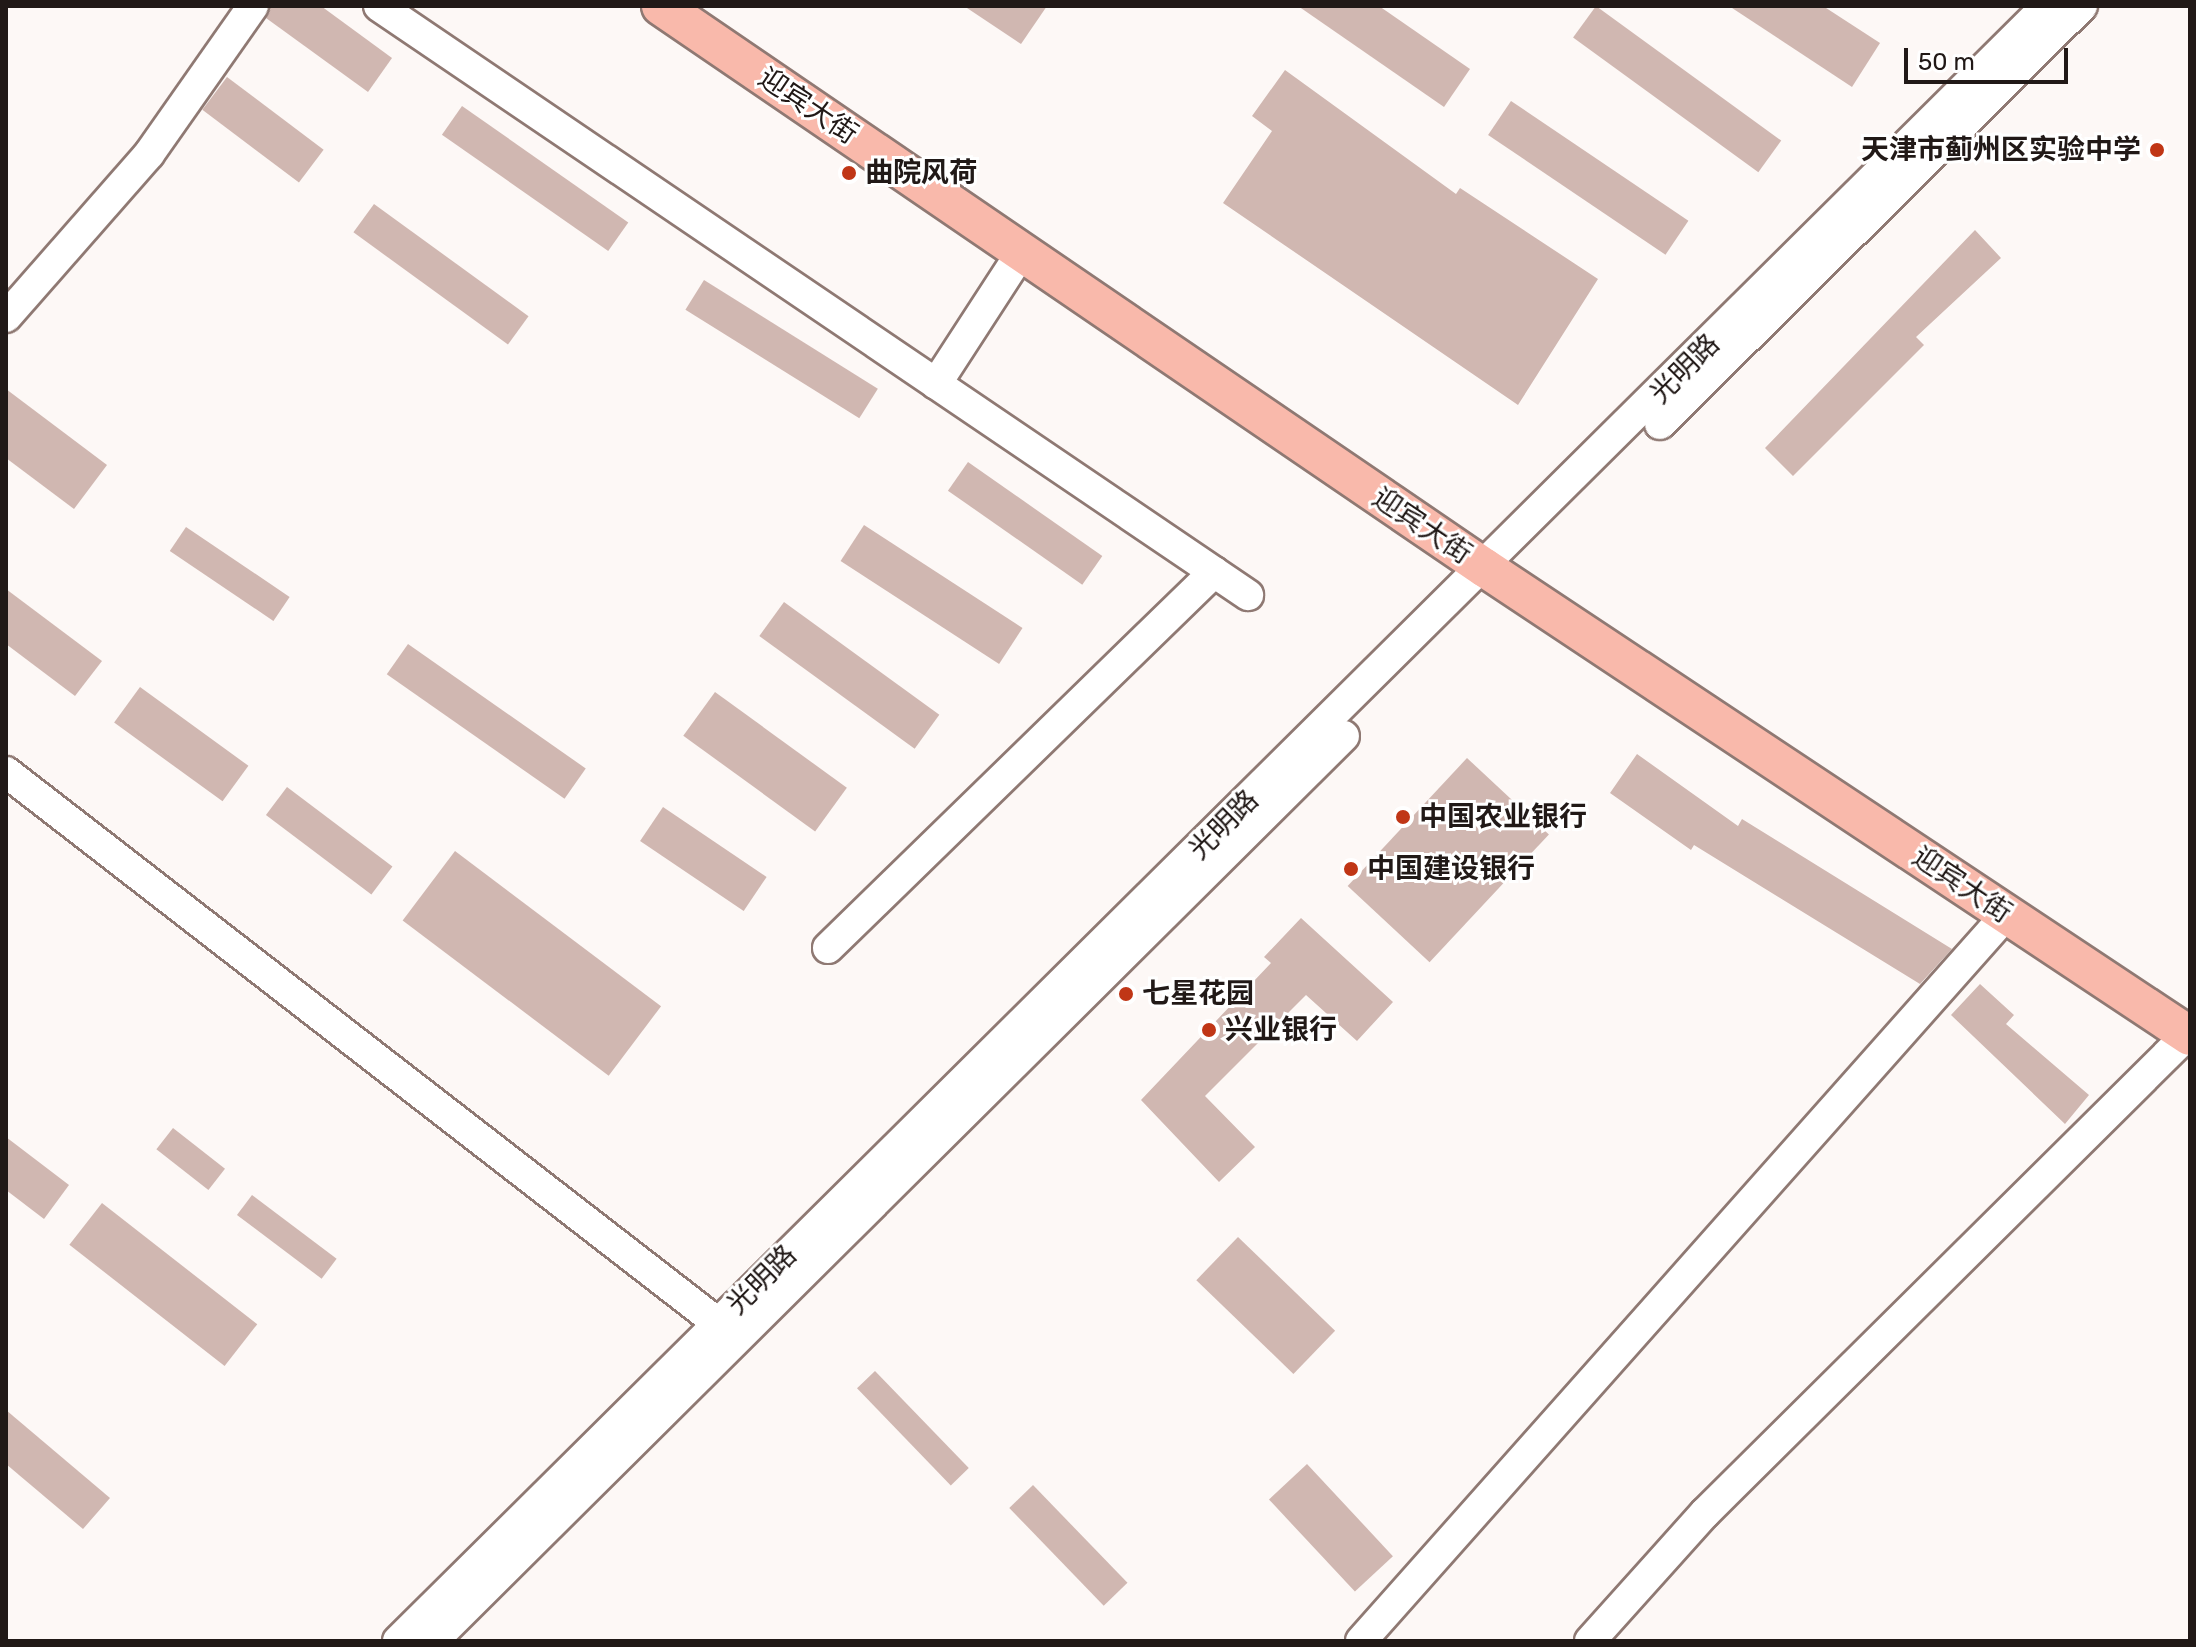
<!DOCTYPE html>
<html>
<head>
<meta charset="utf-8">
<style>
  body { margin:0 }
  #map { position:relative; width:2196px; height:1647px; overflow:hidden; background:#fdf8f6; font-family:Rubik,"Noto Sans SC",sans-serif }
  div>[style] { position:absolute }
  .building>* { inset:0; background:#d0b7b1; transform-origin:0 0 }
  .roads { filter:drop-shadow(2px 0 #8f7973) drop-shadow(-2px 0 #8f7973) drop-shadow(0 2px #8f7973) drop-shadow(0 -2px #8f7973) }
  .minor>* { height:30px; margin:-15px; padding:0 15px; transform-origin:15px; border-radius:15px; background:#fff }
  .major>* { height:38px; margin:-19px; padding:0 19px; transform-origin:19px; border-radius:19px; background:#f9b9ab }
  .dots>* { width:22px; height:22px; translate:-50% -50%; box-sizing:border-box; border:4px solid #fff; border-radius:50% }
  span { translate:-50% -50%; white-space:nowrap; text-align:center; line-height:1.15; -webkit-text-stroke:6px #fff; paint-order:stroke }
  .street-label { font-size:28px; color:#211917 }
  .poi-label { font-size:28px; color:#211917; font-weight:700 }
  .right { translate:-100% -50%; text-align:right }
  .left { translate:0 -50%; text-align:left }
  .frame { position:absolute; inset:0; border:8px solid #211917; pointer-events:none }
  .scale { position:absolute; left:1904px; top:48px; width:164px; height:36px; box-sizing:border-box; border:4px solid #211917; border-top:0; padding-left:10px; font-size:24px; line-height:28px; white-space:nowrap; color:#211917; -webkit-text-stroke:6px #fff; paint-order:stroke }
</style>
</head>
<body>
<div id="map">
  <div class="building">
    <i style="clip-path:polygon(271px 6px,321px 6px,392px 58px,368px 92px,266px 18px)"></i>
    <i style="clip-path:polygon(964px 6px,1047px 6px,1021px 44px)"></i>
    <i style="clip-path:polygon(1298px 6px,1379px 6px,1470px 69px,1444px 107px)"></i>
    <i style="left:1596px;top:6px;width:229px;height:39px;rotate:36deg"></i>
    <i style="clip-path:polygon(1729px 6px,1823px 6px,1880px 43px,1852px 87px)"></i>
    <i style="clip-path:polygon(1285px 70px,1456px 194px,1460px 188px,1598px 279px,1518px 405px,1223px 203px,1272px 131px,1252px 116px)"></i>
    <i style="left:227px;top:77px;width:121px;height:41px;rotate:37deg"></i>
    <i style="left:1511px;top:101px;width:214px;height:41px;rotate:34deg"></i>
    <i style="left:462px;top:106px;width:203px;height:35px;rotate:35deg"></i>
    <i style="left:374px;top:204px;width:191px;height:35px;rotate:36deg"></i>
    <i style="clip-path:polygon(1975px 230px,2001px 258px,1916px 337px,1924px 345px,1793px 476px,1765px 448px)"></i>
    <i style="left:704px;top:280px;width:205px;height:35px;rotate:32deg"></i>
    <i style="clip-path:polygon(6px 389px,107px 465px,74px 509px,6px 458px)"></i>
    <i style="left:968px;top:462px;width:164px;height:35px;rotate:35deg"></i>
    <i style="left:864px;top:525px;width:189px;height:43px;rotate:33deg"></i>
    <i style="left:186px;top:527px;width:125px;height:29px;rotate:34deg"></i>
    <i style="clip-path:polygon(6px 589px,102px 661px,75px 696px,6px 644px)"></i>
    <i style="left:784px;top:602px;width:192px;height:42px;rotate:36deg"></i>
    <i style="left:408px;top:644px;width:217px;height:37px;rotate:35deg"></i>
    <i style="left:140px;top:687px;width:134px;height:44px;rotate:36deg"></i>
    <i style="left:715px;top:692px;width:163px;height:54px;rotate:36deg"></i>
    <i style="clip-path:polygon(1637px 754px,1738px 826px,1742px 819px,1952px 949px,1920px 984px,1694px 845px,1691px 850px,1610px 793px)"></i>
    <i style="left:1467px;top:758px;width:112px;height:175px;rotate:43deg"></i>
    <i style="left:287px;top:787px;width:132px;height:35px;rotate:37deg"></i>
    <i style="left:663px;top:807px;width:125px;height:41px;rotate:34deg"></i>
    <i style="left:455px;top:851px;width:258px;height:87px;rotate:37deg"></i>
    <i style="clip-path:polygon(1301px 918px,1393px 1002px,1357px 1041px,1306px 995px,1205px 1096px,1255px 1147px,1219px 1182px,1141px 1100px,1271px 963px,1264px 957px)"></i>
    <i style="clip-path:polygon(1980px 984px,2014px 1015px,2006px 1024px,2089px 1095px,2065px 1124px,1951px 1015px)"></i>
    <i style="left:173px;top:1128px;width:66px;height:27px;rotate:38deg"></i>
    <i style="clip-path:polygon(6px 1137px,69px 1185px,44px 1219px,6px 1190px)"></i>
    <i style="left:252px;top:1195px;width:106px;height:25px;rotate:37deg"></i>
    <i style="left:102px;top:1203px;width:197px;height:53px;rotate:38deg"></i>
    <i style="left:1238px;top:1237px;width:135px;height:60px;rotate:44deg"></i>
    <i style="left:875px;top:1371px;width:135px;height:25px;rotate:46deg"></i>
    <i style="clip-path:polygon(6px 1410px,110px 1498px,83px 1529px,6px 1464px)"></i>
    <i style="left:1307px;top:1464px;width:126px;height:52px;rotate:47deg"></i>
    <i style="left:1033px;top:1485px;width:136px;height:33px;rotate:46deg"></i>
  </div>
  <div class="roads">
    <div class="minor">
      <i style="left:379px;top:6px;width:1050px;rotate:34.13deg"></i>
      <i style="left:6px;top:317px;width:217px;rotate:-48.7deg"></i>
      <i style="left:149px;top:154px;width:181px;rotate:-54.9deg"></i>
      <i style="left:936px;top:384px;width:156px;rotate:-57deg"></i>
      <i style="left:1660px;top:424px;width:594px;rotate:-44.73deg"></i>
      <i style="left:6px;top:772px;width:920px;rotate:37.75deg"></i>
      <i style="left:828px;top:948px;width:539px;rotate:-44.25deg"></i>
      <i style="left:398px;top:1641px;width:2322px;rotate:-44.76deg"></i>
      <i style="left:433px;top:1641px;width:1284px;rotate:-44.81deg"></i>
      <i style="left:1361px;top:1641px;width:973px;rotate:-48.38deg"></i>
      <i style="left:1590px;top:1641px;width:172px;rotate:-48.1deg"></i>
      <i style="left:1705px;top:1513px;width:683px;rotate:-44.76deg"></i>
    </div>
    <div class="major">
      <i style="left:661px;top:6px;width:997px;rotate:34.3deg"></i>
      <i style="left:1485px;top:568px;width:846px;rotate:33.58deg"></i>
    </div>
  </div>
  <div class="dots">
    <i style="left:2157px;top:150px;background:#c03616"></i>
    <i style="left:849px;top:173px;background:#c03616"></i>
    <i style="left:1403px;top:817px;background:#c03616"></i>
    <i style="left:1351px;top:869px;background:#c03616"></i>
    <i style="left:1126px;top:994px;background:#c03616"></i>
    <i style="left:1209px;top:1030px;background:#c03616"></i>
  </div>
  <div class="street-label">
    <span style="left:808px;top:106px;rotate:34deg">迎宾大街</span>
    <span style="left:1685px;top:369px;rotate:-45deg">光明路</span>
    <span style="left:1422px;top:526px;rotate:34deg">迎宾大街</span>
    <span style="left:1224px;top:825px;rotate:-45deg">光明路</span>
    <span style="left:1962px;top:885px;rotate:34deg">迎宾大街</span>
    <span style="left:762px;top:1280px;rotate:-45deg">光明路</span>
  </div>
  <div class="poi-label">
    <span class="right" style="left:2141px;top:150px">天津市蓟州区实验中学</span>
    <span class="left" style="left:865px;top:173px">曲院风荷</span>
    <span class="left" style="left:1419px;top:817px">中国农业银行</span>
    <span class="left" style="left:1367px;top:869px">中国建设银行</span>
    <span class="left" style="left:1142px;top:994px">七星花园</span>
    <span class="left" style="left:1225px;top:1030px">兴业银行</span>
  </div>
  <div class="frame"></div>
  <div class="scale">50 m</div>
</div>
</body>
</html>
